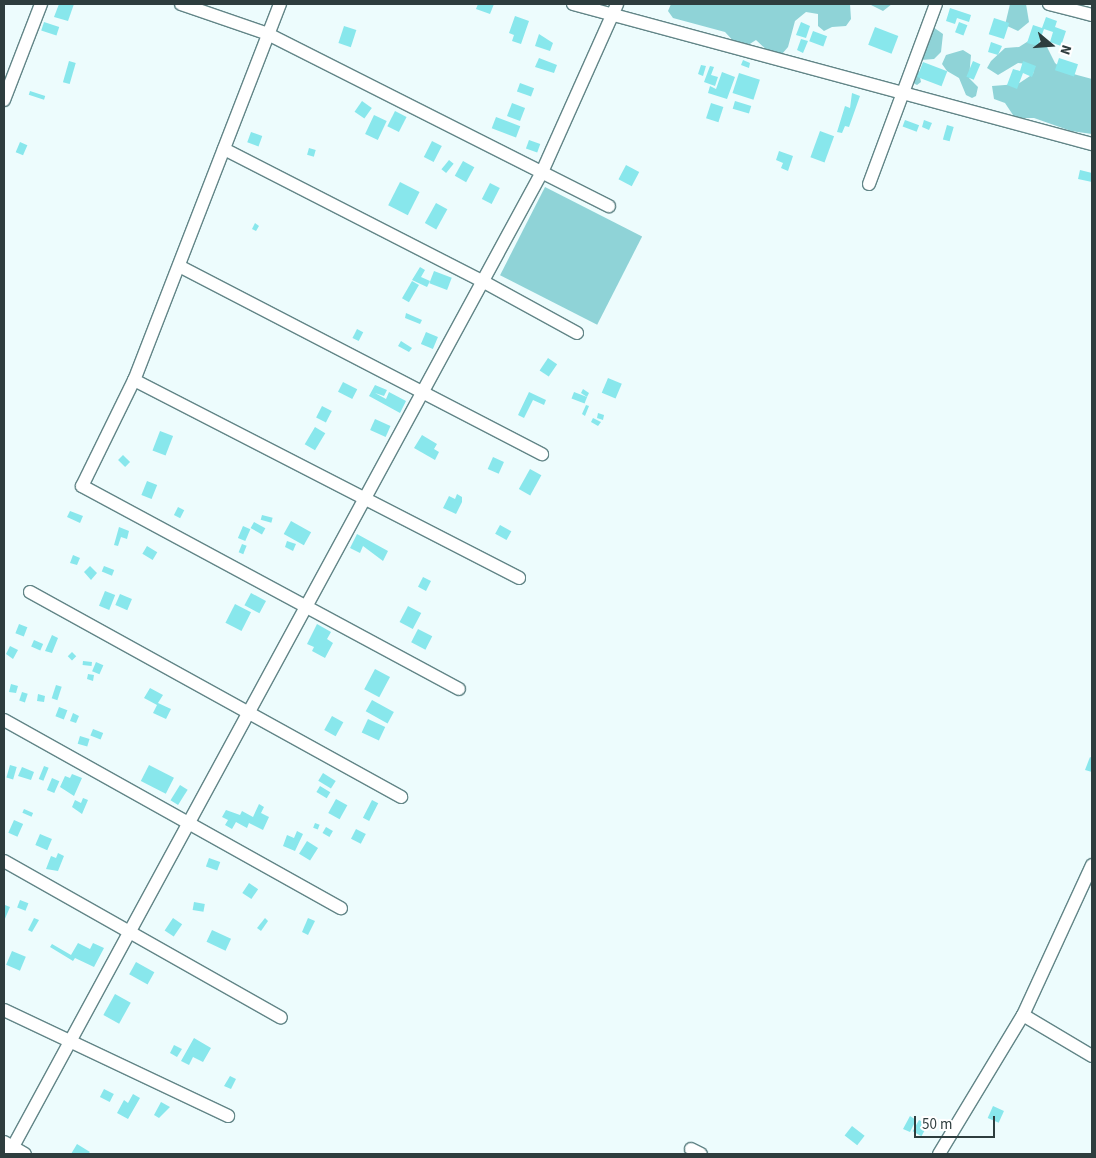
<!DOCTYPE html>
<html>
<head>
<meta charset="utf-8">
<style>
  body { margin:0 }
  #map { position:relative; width:1096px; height:1158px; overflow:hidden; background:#edfcfd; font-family:"Source Sans 3",sans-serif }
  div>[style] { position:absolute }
  .green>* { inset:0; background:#8fd3d7; transform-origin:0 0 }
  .building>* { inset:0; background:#88e7ec; transform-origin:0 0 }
  .roads { filter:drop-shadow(1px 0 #628587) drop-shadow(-1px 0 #628587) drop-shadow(0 1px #628587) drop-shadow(0 -1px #628587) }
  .minor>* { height:12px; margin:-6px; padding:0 6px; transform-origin:6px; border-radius:6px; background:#fff }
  span { translate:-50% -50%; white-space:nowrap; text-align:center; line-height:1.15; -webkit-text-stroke:4.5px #fff; paint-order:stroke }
  .frame { position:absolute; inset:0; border:5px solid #2e3d3e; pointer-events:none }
  .north { position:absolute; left:1026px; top:20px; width:50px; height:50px; -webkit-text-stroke:4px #fff; paint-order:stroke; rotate:108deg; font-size:14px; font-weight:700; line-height:20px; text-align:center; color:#2e3d3e }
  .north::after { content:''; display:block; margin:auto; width:18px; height:22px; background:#2e3d3e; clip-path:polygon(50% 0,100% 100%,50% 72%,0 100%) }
  .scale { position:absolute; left:914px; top:1116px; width:81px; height:22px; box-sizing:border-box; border:2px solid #2e3d3e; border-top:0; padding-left:6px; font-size:15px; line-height:18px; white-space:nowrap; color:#2e3d3e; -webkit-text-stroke:4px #fff; paint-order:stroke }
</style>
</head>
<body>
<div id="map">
  <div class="green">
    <i style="clip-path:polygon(671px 4px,850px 4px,851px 19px,846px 26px,832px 27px,824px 31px,818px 26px,818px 14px,806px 12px,795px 21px,788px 47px,782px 54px,769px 52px,756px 40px,745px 47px,737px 45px,725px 32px,673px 18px,668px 11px)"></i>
    <i style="clip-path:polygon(869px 4px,892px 4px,883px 11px)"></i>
    <i style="clip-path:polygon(1010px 4px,1026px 4px,1029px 22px,1018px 31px,1005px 25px)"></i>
    <i style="clip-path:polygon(933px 27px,943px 34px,941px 52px,934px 59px,921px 60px,918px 68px,921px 82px,917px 85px,913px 83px,908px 62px,914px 44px,923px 42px)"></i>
    <i style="clip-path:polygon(1030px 40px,1047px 47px,1055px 63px,1066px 72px,1092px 79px,1092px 134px,1071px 131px,1034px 118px,1015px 118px,1005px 103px,994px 99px,992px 86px,1018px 84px,1033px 74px,1034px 70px,1027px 64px,1018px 63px,998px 75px,987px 68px,991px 61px,1005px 48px,1019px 47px)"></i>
    <i style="clip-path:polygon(963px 50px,971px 55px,969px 78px,978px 87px,976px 96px,972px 98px,966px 95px,959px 78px,947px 71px,942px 64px,946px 55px)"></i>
    <i style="left:545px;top:187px;width:109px;height:99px;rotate:27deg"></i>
  </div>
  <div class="building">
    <i style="clip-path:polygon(59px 4px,74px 4px,68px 21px,54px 17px)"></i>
    <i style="clip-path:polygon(478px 4px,494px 4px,490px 14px,476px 9px)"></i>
    <i style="clip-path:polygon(950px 8px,971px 15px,969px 22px,957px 18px,955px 24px,946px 21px)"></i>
    <i style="clip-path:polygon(515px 16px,529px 21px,521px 44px,512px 41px,514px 35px,509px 33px)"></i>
    <i style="clip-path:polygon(1046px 17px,1057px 21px,1055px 27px,1066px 31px,1061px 46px,1050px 42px,1053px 32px,1044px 29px,1038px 46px,1027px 43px,1033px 25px,1042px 28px)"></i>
    <i style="left:994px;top:18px;width:16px;height:17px;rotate:18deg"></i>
    <i style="left:44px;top:22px;width:16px;height:9px;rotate:18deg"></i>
    <i style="clip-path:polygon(801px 22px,810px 26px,806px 38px,796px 35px)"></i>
    <i style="left:959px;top:22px;width:9px;height:11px;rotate:21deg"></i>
    <i style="left:344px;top:26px;width:13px;height:18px;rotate:18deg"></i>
    <i style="left:875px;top:27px;width:25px;height:19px;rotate:21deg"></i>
    <i style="left:813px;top:31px;width:15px;height:11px;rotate:20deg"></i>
    <i style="clip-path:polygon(539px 34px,553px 43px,550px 51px,535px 46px)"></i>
    <i style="clip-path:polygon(801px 39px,808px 41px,803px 53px,797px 50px)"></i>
    <i style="clip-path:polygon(991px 42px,1002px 46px,998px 55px,988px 52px)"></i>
    <i style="clip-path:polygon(539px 58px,557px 65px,554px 73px,535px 67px)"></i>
    <i style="left:1059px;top:58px;width:20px;height:13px;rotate:18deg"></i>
    <i style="clip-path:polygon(743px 60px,750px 63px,749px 68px,741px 65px)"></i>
    <i style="left:69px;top:61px;width:7px;height:22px;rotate:16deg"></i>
    <i style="left:973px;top:61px;width:8px;height:17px;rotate:23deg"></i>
    <i style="clip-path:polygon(1023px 61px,1036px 66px,1032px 77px,1023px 73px,1017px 89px,1007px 85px,1013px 69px,1020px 71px)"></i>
    <i style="left:923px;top:62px;width:26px;height:16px;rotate:21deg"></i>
    <i style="clip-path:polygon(701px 65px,706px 66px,703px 76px,698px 74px)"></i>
    <i style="clip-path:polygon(710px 66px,714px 67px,711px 75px,718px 77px,715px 86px,704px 82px)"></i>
    <i style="clip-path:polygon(722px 72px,735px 77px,727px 99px,708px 93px,710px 86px,716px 89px)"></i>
    <i style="left:739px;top:73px;width:22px;height:21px;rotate:18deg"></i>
    <i style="left:520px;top:83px;width:15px;height:9px;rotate:20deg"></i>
    <i style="left:30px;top:91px;width:16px;height:4px;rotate:18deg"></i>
    <i style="clip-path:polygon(852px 93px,860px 96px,849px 127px,845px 126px,842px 133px,837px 132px,845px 106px,850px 108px)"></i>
    <i style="left:362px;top:101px;width:12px;height:13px;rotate:35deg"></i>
    <i style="left:735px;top:101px;width:17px;height:8px;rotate:17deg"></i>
    <i style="left:512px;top:103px;width:14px;height:14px;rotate:21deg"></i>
    <i style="left:711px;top:103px;width:13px;height:16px;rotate:18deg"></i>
    <i style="left:395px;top:111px;width:13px;height:17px;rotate:27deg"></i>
    <i style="left:374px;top:115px;width:14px;height:21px;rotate:25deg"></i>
    <i style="left:496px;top:117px;width:26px;height:12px;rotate:21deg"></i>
    <i style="left:905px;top:120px;width:15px;height:7px;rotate:20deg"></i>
    <i style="clip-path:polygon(924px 120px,932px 123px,929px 130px,922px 127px)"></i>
    <i style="left:947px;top:125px;width:7px;height:15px;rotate:16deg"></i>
    <i style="left:820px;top:131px;width:15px;height:28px;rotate:20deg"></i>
    <i style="left:251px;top:132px;width:12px;height:11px;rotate:20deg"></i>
    <i style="left:529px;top:140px;width:12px;height:9px;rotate:20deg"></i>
    <i style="left:432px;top:141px;width:11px;height:18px;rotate:27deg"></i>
    <i style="left:20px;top:142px;width:8px;height:11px;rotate:23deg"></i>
    <i style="left:309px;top:148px;width:7px;height:7px;rotate:16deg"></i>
    <i style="clip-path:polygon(779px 151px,793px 156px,788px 171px,781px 168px,783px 163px,776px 160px)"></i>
    <i style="left:449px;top:160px;width:6px;height:12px;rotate:39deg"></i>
    <i style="left:463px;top:161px;width:13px;height:17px;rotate:29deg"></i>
    <i style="left:626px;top:165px;width:15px;height:16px;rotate:28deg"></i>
    <i style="clip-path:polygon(1080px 170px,1092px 173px,1092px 182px,1078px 179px)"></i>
    <i style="left:400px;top:182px;width:22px;height:26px;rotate:27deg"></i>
    <i style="left:490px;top:183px;width:11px;height:18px;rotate:27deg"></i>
    <i style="left:436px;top:203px;width:13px;height:23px;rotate:29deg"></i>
    <i style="clip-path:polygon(255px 223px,259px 226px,256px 231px,252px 229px)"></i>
    <i style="clip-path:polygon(420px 267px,425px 270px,421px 277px,430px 281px,427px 287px,412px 280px)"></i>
    <i style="left:434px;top:271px;width:19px;height:13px;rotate:21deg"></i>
    <i style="left:412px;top:281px;width:8px;height:20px;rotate:30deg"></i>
    <i style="clip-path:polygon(406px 313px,422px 320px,420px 324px,405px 318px)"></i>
    <i style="left:357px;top:329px;width:7px;height:10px;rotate:27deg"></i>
    <i style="left:426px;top:332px;width:13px;height:13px;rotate:23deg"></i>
    <i style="clip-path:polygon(401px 341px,412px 348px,409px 352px,398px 346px)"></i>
    <i style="left:548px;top:358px;width:11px;height:15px;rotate:34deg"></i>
    <i style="left:608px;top:378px;width:15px;height:16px;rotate:23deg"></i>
    <i style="left:343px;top:382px;width:16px;height:11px;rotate:27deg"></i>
    <i style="clip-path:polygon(375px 385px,387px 390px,384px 396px,375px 393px,386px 399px,389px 392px,406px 401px,400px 413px,369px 396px)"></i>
    <i style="clip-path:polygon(583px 389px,589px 393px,587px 397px,581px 393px)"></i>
    <i style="clip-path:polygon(529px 392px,546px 400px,544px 405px,533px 400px,524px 418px,518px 415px)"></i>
    <i style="left:574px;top:392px;width:14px;height:7px;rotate:21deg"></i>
    <i style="clip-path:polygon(586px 405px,589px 406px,585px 416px,582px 414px)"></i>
    <i style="left:322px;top:406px;width:11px;height:13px;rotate:27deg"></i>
    <i style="clip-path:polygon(598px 413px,604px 415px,603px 420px,597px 418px)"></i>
    <i style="clip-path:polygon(593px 418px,601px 422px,598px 426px,591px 422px)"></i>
    <i style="left:375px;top:419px;width:17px;height:12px;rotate:24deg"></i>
    <i style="left:315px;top:427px;width:12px;height:20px;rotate:31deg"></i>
    <i style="left:160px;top:431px;width:14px;height:21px;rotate:21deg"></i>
    <i style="clip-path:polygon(422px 435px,437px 444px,434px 449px,439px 452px,435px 460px,414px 448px)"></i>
    <i style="left:123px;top:455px;width:10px;height:7px;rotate:45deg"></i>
    <i style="left:493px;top:457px;width:12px;height:13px;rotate:24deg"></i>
    <i style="left:530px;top:469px;width:13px;height:23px;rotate:29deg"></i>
    <i style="left:147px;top:481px;width:11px;height:15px;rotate:22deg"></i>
    <i style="clip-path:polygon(457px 494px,462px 497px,462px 502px,456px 514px,443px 508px,449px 496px,455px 499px)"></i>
    <i style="left:178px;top:507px;width:7px;height:9px;rotate:27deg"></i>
    <i style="clip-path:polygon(70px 511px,83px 516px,80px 523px,67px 517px)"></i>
    <i style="left:262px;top:515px;width:11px;height:5px;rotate:15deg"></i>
    <i style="left:291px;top:521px;width:23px;height:15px;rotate:29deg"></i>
    <i style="left:254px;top:522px;width:13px;height:7px;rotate:29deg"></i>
    <i style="left:500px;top:525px;width:13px;height:10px;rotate:29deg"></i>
    <i style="left:243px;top:526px;width:8px;height:13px;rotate:23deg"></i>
    <i style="clip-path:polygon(119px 527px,129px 531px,127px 539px,121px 537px,118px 546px,114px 545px)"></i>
    <i style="clip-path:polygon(357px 534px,388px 551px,383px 561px,363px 546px,360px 553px,350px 548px)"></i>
    <i style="clip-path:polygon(287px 541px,296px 544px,293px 551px,285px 547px)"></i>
    <i style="left:242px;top:544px;width:5px;height:9px;rotate:22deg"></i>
    <i style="left:147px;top:546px;width:12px;height:9px;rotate:31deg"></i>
    <i style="clip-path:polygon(73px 555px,80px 558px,77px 565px,70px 563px)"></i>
    <i style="clip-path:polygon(90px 566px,97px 573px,91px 580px,84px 572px)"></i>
    <i style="left:104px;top:566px;width:11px;height:6px;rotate:22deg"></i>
    <i style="left:423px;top:577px;width:9px;height:11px;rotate:27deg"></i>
    <i style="left:105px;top:591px;width:11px;height:16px;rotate:22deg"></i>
    <i style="left:251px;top:593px;width:17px;height:14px;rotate:28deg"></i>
    <i style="left:120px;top:594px;width:13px;height:12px;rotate:23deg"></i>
    <i style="left:235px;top:604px;width:18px;height:21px;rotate:27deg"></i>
    <i style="left:408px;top:606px;width:15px;height:18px;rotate:28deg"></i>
    <i style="left:19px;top:624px;width:9px;height:10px;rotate:21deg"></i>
    <i style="clip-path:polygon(317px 624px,331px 632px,327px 639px,333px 643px,325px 658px,312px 651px,314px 647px,307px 644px)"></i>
    <i style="left:418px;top:629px;width:16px;height:15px;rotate:27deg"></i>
    <i style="clip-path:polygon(52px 635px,58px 638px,52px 653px,45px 651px)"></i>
    <i style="left:34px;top:640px;width:10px;height:7px;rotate:24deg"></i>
    <i style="clip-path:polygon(10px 646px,18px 650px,13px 659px,6px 654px)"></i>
    <i style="left:72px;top:652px;width:6px;height:6px;rotate:45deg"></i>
    <i style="left:83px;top:661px;width:9px;height:4px;rotate:6deg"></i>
    <i style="left:96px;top:662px;width:8px;height:10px;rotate:23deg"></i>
    <i style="left:375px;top:669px;width:17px;height:23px;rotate:28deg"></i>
    <i style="clip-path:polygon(88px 674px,94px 675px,93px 681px,87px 679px)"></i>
    <i style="clip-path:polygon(11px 684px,18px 686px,16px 693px,9px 692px)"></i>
    <i style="left:56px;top:685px;width:6px;height:14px;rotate:18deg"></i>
    <i style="clip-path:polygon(150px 688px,163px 695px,158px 703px,171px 709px,166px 719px,153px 713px,157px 705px,144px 698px)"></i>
    <i style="left:22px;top:692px;width:6px;height:9px;rotate:18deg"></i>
    <i style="clip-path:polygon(38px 694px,45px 696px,44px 702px,37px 701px)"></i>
    <i style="left:372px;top:700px;width:25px;height:13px;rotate:29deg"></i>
    <i style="left:59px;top:707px;width:9px;height:10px;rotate:21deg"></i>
    <i style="clip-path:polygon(73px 713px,79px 716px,76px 723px,70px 721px)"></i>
    <i style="left:332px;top:716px;width:13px;height:16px;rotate:29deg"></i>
    <i style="left:368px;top:719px;width:19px;height:15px;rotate:25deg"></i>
    <i style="left:93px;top:729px;width:11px;height:7px;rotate:22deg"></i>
    <i style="left:80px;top:736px;width:10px;height:8px;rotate:17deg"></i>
    <i style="clip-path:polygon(1090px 757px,1092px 758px,1092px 772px,1085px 770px)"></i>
    <i style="left:10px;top:765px;width:7px;height:13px;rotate:16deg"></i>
    <i style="left:149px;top:765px;width:28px;height:18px;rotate:27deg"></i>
    <i style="left:44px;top:766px;width:5px;height:14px;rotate:22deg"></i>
    <i style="clip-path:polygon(22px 767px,34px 772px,31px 780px,18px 776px)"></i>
    <i style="left:323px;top:773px;width:15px;height:9px;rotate:32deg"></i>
    <i style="clip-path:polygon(72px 774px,82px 778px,74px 796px,60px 787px,65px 776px,70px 778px)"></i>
    <i style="left:52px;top:778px;width:8px;height:13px;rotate:23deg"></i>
    <i style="left:180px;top:785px;width:9px;height:18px;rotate:32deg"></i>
    <i style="left:320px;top:786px;width:12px;height:7px;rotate:31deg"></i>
    <i style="clip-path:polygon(83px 798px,88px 800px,82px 814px,72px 807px,75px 800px,81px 803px)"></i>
    <i style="left:336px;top:799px;width:13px;height:16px;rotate:29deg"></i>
    <i style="left:372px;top:800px;width:7px;height:20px;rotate:27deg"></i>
    <i style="clip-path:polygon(259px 804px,264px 807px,261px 813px,269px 817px,263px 830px,249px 823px,247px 828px,236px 822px,232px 829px,225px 825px,228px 820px,222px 817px,226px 810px,240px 815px,242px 811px,253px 817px)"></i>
    <i style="left:24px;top:809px;width:10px;height:4px;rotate:24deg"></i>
    <i style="left:14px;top:820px;width:10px;height:14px;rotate:24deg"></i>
    <i style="left:315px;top:823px;width:5px;height:5px;rotate:22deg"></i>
    <i style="left:326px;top:827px;width:8px;height:7px;rotate:30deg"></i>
    <i style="left:356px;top:829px;width:11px;height:11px;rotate:27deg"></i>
    <i style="clip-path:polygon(297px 831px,303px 834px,295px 851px,283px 846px,287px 835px,294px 838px)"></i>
    <i style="left:40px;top:834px;width:13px;height:12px;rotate:23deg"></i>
    <i style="left:307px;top:841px;width:13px;height:15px;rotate:32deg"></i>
    <i style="clip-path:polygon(58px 853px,64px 856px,58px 871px,46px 869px,51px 856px,56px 858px)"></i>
    <i style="left:209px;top:858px;width:12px;height:9px;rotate:20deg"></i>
    <i style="left:249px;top:883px;width:11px;height:12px;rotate:34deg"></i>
    <i style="left:20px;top:900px;width:9px;height:8px;rotate:21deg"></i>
    <i style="left:194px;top:902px;width:11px;height:8px;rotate:10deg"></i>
    <i style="clip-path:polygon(5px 905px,10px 907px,4px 921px,4px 908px)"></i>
    <i style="clip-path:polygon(34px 918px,39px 920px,32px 932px,28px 930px)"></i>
    <i style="left:173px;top:918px;width:11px;height:15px;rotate:34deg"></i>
    <i style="clip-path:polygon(265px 918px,268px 921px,261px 931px,257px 928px)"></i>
    <i style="clip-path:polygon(308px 918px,315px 921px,308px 935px,302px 932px)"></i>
    <i style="left:212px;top:930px;width:21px;height:13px;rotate:25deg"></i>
    <i style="clip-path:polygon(78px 943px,90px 949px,93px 943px,104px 948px,94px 967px,75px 958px,73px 961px,50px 947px,52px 944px,71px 955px)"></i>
    <i style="left:12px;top:951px;width:15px;height:15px;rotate:23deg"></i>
    <i style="left:136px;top:962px;width:21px;height:14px;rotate:29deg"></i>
    <i style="left:115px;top:994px;width:18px;height:24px;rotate:29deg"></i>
    <i style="clip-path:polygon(194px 1038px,211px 1048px,203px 1062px,193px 1057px,189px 1065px,181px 1061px)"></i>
    <i style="clip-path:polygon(174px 1045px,182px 1049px,177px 1057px,170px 1053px)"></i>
    <i style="clip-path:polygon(230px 1076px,236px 1079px,231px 1089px,224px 1086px)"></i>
    <i style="left:104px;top:1089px;width:11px;height:9px;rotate:27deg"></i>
    <i style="clip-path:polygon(133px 1094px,140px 1098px,128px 1119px,117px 1113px,124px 1100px,128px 1103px)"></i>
    <i style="clip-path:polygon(161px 1102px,170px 1107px,159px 1118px,154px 1115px)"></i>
    <i style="left:993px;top:1106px;width:12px;height:13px;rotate:24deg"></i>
    <i style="clip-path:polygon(910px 1116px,916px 1120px,910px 1132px,903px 1129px)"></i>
    <i style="left:919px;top:1120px;width:10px;height:13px;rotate:29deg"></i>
    <i style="left:852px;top:1126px;width:16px;height:12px;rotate:38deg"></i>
    <i style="clip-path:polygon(77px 1144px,90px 1152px,88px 1154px,71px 1154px)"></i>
  </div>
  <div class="roads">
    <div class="minor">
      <i style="left:181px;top:4px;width:92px;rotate:19deg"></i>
      <i style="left:268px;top:34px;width:382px;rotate:26.8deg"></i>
      <i style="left:280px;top:4px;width:403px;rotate:111.2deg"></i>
      <i style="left:134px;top:380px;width:118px;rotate:116.1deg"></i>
      <i style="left:82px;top:486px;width:428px;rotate:28.3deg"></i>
      <i style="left:573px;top:4px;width:538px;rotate:15.1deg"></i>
      <i style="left:1049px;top:4px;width:44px;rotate:14.3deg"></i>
      <i style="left:4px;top:100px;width:103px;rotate:-68.9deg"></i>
      <i style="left:224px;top:149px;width:292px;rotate:27.1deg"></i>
      <i style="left:484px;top:282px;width:106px;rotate:28.7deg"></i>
      <i style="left:869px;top:184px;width:192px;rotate:-69.6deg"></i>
      <i style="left:179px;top:266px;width:409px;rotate:27.4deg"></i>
      <i style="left:134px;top:380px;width:433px;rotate:27.2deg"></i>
      <i style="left:30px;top:592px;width:424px;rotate:28.9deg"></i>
      <i style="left:4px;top:720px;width:386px;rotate:29.2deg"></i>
      <i style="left:4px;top:861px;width:318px;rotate:29.5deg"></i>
      <i style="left:4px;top:1010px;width:248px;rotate:25.3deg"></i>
      <i style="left:1023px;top:1015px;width:80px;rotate:30.7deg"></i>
      <i style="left:4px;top:1142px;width:24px;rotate:30deg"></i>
      <i style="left:691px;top:1149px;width:11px;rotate:27deg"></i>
      <i style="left:9px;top:1154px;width:1117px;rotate:-61.51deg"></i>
      <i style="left:542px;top:172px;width:184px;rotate:-65.9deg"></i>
      <i style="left:939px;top:1154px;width:162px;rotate:-58.9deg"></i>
      <i style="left:1023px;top:1015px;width:165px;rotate:-65.3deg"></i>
    </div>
  </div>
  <div class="frame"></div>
  <div class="north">N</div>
  <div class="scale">50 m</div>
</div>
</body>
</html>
